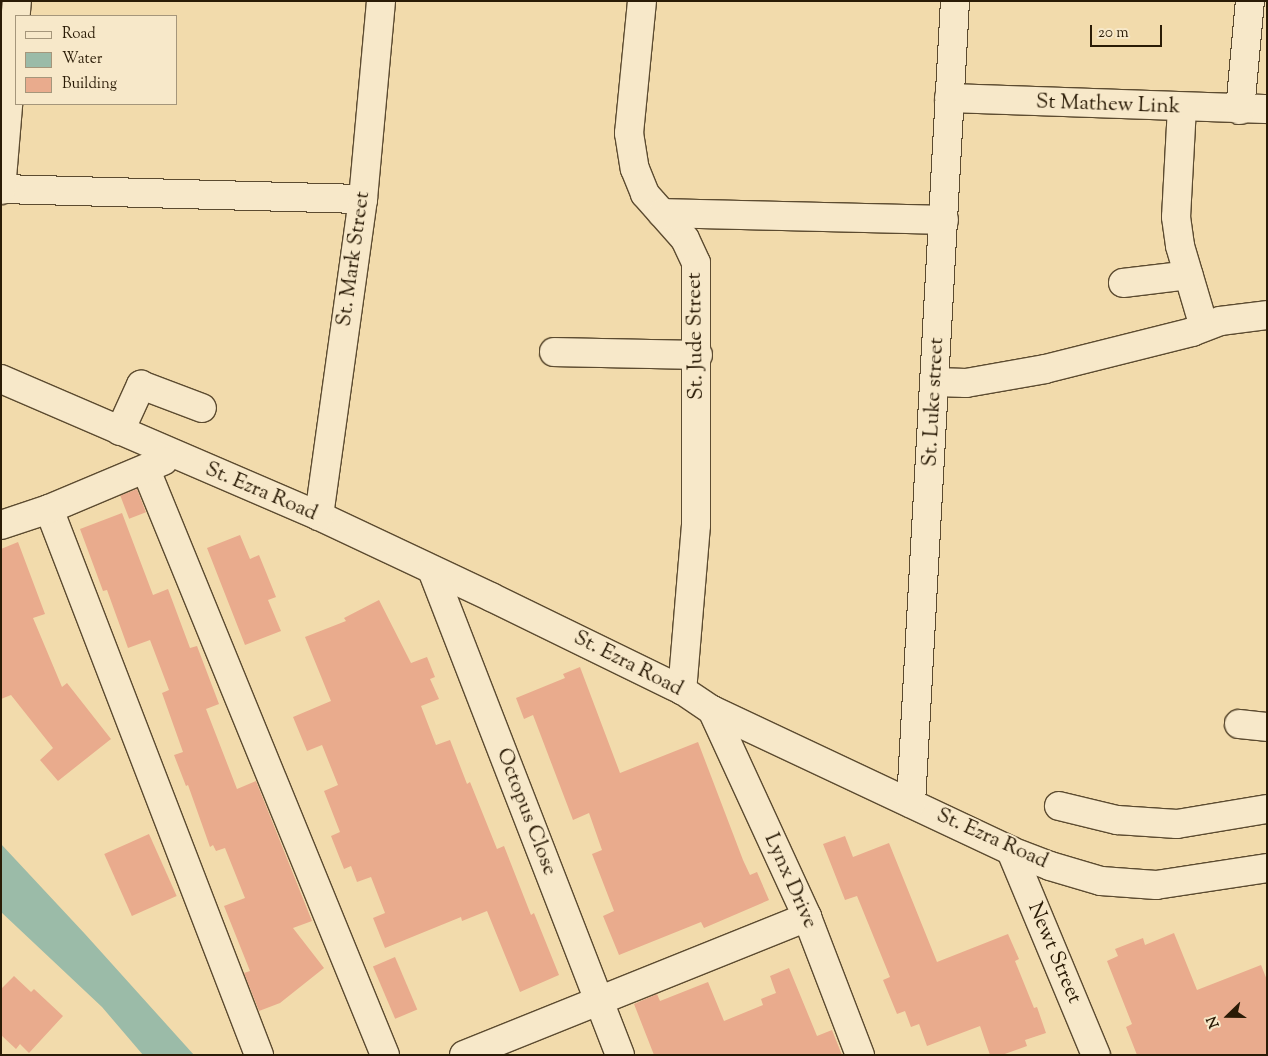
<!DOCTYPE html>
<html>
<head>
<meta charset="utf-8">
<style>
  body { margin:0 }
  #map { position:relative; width:1268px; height:1056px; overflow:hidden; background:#f2dbac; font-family:"Sorts Mill Goudy",serif }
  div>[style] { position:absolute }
  .water>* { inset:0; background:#9bbba8 }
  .building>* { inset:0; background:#e9ab8d; transform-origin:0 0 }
  .roads { filter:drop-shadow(1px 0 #5c4b30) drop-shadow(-1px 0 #5c4b30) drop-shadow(0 1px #5c4b30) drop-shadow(0 -1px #5c4b30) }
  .minor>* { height:28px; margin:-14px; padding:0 14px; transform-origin:14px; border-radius:14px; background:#f7e8c9 }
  span { translate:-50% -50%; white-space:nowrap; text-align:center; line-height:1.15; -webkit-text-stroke:4px #f7e8c9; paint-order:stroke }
  .street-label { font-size:21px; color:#2a1b06 }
  .frame { position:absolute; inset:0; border:2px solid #2a1b06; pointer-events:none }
  .legend { position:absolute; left:15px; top:15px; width:162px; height:90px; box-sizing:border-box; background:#f7e8c9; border:1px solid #a5967b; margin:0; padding:6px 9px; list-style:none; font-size:15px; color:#2a1b06 }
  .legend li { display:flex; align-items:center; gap:10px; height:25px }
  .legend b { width:25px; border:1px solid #a5967b }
  .north { position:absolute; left:1203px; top:991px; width:50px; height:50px; -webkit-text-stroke:4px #f7e8c9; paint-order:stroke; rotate:248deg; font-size:14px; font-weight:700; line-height:20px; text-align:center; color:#2a1b06 }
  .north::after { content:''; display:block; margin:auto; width:18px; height:22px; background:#2a1b06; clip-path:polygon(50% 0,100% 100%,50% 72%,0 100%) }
  .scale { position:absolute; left:1090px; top:25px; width:72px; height:22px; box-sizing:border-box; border:2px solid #2a1b06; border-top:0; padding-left:6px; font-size:15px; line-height:18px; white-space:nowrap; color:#2a1b06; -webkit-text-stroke:4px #f7e8c9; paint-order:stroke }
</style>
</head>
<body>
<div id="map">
  <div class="water">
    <i style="clip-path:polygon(1px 844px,85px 934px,194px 1055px,143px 1055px,102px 1007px,1px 912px)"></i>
  </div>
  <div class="building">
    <i style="left:137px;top:489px;width:25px;height:18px;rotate:69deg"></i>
    <i style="clip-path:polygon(122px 513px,153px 595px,168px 589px,190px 648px,197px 646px,219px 704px,206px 709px,237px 789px,256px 781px,312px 921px,293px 928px,324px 968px,280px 1003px,259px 1011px,244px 973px,250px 971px,224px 906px,245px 898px,225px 848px,216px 851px,213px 845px,210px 847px,188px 785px,186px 786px,174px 755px,183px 752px,162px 693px,169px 690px,150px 640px,128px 648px,107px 590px,103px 591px,80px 529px)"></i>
    <i style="clip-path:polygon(240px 535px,250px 559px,259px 555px,276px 597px,268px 600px,281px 631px,245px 645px,207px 548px)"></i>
    <i style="clip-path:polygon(18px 542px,45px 614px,33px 618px,62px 687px,67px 683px,111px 739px,58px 781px,40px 760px,53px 748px,11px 695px,1px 699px,1px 549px)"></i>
    <i style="clip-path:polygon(379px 600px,411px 663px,427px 657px,435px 677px,430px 679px,439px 699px,421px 706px,436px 745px,450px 740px,467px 784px,470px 782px,497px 849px,504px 846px,531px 915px,534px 913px,559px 975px,520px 992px,487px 911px,462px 921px,461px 917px,385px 948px,373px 918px,385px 913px,371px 877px,357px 882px,351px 866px,344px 869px,331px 836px,340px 832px,324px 791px,338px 785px,322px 745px,307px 751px,293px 717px,331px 701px,305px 637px,346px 621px,344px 618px)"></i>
    <i style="clip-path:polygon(580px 667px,620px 773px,698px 742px,743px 860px,750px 875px,757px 872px,769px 900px,704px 928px,701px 922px,619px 955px,603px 916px,614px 911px,592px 854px,602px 850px,589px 813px,573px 820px,533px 715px,524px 719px,516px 698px,565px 678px,563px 674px)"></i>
    <i style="left:149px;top:834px;width:68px;height:49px;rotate:66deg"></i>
    <i style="clip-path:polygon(845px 836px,853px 857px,889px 843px,937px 962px,1008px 934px,1019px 959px,1015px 961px,1034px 1008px,1037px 1007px,1046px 1033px,1025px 1040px,1027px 1046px,1002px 1055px,990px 1055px,980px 1026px,927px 1046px,919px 1024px,911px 1027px,905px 1011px,897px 1014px,883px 980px,890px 977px,857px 896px,845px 900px,823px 844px)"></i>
    <i style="clip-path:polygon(1174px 933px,1197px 990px,1261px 965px,1267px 980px,1267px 1055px,1137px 1055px,1126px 1027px,1132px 1024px,1107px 961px,1118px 956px,1115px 949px,1143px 938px,1145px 945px)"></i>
    <i style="left:395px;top:957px;width:57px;height:24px;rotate:67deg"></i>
    <i style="clip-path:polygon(789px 968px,817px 1036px,832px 1030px,842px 1055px,654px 1055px,634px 1004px,657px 994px,660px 1001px,708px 982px,724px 1021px,763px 1005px,761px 999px,776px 993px,770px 976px)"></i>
    <i style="clip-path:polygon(14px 976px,31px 992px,34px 989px,63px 1016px,29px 1053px,20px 1044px,16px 1049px,1px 1035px,1px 989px)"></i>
  </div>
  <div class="roads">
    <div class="minor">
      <i style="left:642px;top:1px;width:133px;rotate:95.6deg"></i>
      <i style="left:629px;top:133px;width:36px;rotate:81deg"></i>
      <i style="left:635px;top:169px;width:27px;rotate:68deg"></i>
      <i style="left:645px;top:194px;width:60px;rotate:48.4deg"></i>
      <i style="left:685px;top:239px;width:26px;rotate:65deg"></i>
      <i style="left:696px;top:263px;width:262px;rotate:90deg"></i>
      <i style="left:696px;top:525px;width:166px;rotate:94.8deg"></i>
      <i style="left:949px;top:98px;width:318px;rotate:2deg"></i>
      <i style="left:1182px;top:107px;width:110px;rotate:93.1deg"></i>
      <i style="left:1176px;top:217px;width:29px;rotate:82deg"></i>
      <i style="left:1180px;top:246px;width:84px;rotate:73.5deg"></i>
      <i style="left:1240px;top:110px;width:109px;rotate:-84.8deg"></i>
      <i style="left:2px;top:189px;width:361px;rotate:1.6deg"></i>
      <i style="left:1px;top:190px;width:190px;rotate:-85.2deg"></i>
      <i style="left:662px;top:213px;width:282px;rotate:1.4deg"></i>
      <i style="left:1123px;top:283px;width:66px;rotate:-6.9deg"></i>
      <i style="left:554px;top:352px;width:144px;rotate:1.2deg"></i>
      <i style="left:1px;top:379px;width:346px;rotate:23.3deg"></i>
      <i style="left:319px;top:516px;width:190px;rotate:25.2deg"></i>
      <i style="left:491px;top:597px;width:212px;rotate:26deg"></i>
      <i style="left:682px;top:690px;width:36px;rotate:34deg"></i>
      <i style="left:712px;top:710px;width:331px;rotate:25.2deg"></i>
      <i style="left:1011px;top:851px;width:42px;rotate:21deg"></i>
      <i style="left:1050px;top:866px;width:53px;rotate:16.4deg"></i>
      <i style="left:1101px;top:881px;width:55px;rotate:4.2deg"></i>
      <i style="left:1156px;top:885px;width:112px;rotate:-8.7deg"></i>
      <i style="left:935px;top:382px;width:31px;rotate:2deg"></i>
      <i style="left:966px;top:383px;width:80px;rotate:-10deg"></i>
      <i style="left:1045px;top:369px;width:152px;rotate:-14.1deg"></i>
      <i style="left:1192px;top:332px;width:30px;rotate:-21deg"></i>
      <i style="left:1220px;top:321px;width:47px;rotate:-7.3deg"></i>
      <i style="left:120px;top:431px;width:51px;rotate:-65.5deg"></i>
      <i style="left:141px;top:385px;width:65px;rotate:20.7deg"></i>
      <i style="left:146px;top:470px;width:632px;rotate:67.78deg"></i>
      <i style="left:49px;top:509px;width:585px;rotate:68.96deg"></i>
      <i style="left:319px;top:516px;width:320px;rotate:-82.1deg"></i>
      <i style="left:363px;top:199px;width:199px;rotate:-84.8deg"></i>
      <i style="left:1px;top:525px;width:51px;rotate:-18.4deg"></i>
      <i style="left:49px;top:509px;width:124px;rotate:-22.8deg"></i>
      <i style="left:432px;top:570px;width:520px;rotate:68.81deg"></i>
      <i style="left:712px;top:710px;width:228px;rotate:65.3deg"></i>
      <i style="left:807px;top:917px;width:148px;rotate:69deg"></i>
      <i style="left:1239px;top:724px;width:28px;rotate:6deg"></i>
      <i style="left:911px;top:803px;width:803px;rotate:-86.86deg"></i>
      <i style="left:1059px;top:806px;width:60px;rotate:13.6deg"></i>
      <i style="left:1117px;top:820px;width:60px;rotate:3.8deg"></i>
      <i style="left:1177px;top:824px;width:91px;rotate:-9.5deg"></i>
      <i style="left:1011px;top:851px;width:221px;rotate:67.4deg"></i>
      <i style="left:464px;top:1055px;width:370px;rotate:-21.9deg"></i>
    </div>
  </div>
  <div class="street-label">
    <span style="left:1108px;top:105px;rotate:2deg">St Mathew Link</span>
    <span style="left:354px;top:259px;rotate:-82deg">St. Mark Street</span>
    <span style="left:696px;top:336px;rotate:-91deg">St. Jude Street</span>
    <span style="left:934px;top:402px;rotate:-87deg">St. Luke street</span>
    <span style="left:261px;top:492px;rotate:23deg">St. Ezra Road</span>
    <span style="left:628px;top:664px;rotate:27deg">St. Ezra Road</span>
    <span style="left:526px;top:812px;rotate:69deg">Octopus Close</span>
    <span style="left:992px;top:839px;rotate:24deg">St. Ezra Road</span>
    <span style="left:790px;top:881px;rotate:66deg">Lynx Drive</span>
    <span style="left:1054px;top:953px;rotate:67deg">Newt Street</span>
  </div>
  <div class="frame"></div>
  <ul class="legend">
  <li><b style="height:6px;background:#f7e8c9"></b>Road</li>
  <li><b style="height:14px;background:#9bbba8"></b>Water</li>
  <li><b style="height:14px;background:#e9ab8d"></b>Building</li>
  </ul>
  <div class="north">N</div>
  <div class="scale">20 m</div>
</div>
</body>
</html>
